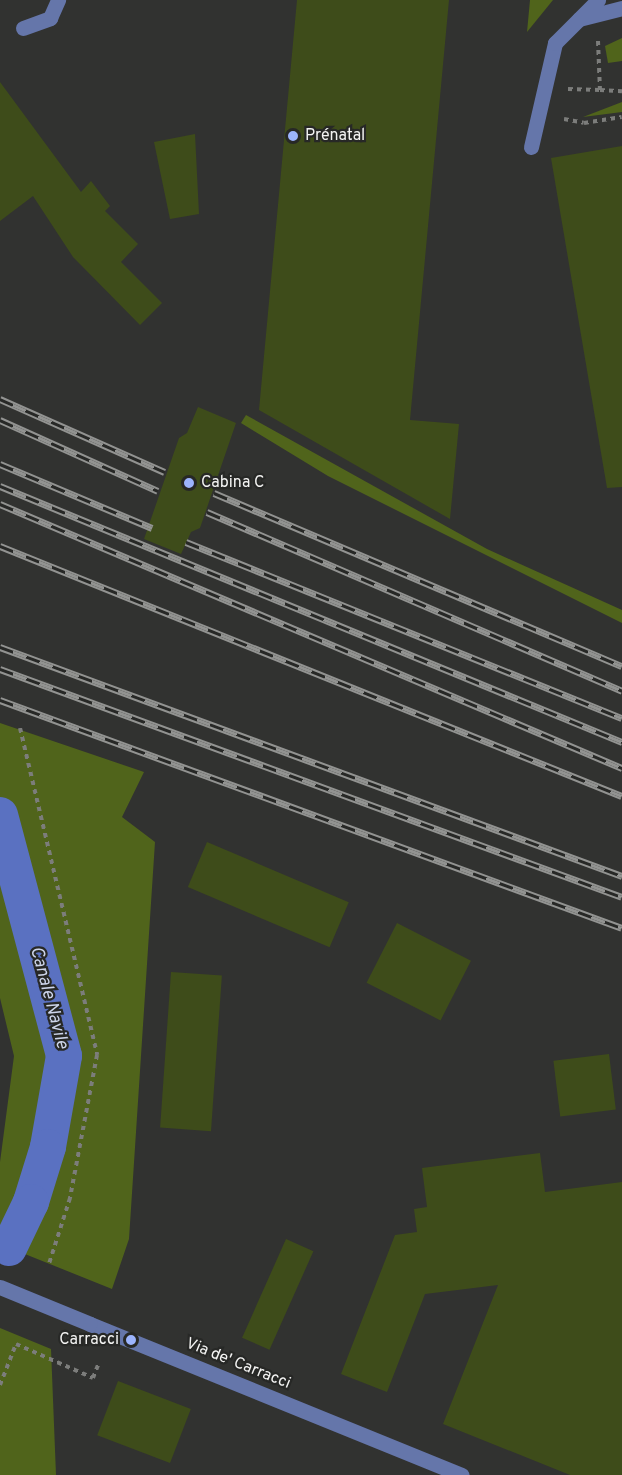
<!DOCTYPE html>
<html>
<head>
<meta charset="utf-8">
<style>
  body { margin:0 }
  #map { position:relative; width:622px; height:1475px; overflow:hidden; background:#313230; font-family:Overpass,sans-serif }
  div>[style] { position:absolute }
  .green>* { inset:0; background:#50641b }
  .canal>* { height:36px; margin:-18px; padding:0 18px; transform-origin:18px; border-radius:18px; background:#5a71c1 }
  .building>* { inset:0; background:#3e4c1a; transform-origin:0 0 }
  .path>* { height:4px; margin-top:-2px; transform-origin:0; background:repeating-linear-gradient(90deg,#7c7d7b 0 4.5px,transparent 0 9px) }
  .minor>* { height:15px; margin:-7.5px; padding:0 7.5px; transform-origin:7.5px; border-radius:7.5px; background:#6576aa }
  .rail>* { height:7px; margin-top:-3.5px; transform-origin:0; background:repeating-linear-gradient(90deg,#272826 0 14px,#929391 0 28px); box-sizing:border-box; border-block:2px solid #929391 }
  .minor-bridge>* { height:15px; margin:-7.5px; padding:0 7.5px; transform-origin:7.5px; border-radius:7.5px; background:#6576aa }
  .dots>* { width:16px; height:16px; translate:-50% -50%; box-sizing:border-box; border:3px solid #272826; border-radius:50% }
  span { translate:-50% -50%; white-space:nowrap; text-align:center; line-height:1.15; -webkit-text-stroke:4.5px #272826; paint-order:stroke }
  .poi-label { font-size:16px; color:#f4f4f3 }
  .left { translate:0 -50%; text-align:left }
  .right { translate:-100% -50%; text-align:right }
  .street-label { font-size:16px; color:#f4f4f3 }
  .water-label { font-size:18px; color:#cdd5ea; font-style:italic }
</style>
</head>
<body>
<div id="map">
  <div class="green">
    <i style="clip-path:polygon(530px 0,553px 0,527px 32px)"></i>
    <i style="clip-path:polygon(622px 38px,622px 61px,608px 63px,605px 46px)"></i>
    <i style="clip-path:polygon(622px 102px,622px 112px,583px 117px)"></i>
    <i style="clip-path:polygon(246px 415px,487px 549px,622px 610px,622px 623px,328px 476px,241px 423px)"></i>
    <i style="clip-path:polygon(0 723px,144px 772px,122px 817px,155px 842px,129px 1239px,112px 1289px,0 1244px,0 1162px,14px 1056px,0 998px)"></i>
    <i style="clip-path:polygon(0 1328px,51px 1349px,56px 1475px,0 1475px)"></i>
  </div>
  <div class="canal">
    <i style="left:0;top:815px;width:249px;rotate:75.1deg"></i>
    <i style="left:64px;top:1056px;width:92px;rotate:100deg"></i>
    <i style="left:48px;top:1147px;width:58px;rotate:107.2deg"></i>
    <i style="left:31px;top:1202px;width:51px;rotate:115.6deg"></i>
  </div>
  <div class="building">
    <i style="clip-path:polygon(297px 0,449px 0,410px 420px,459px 424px,450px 519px,259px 410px)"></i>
    <i style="clip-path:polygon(0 82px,81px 192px,91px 181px,110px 206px,105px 211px,138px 244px,121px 262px,162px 303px,140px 325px,73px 257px,33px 196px,0 221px)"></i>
    <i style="clip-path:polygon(195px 134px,199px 214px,170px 219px,154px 142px)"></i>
    <i style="clip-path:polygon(622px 146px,622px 487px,607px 488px,551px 158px)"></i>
    <i style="clip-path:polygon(198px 407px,236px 423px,200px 528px,191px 532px,181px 554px,144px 539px,179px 438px,187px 433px)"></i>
    <i style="left:207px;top:842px;width:154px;height:49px;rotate:23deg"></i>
    <i style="left:397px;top:923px;width:83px;height:67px;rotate:27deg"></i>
    <i style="left:171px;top:972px;width:51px;height:156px;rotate:4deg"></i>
    <i style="left:609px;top:1054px;width:56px;height:56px;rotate:83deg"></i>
    <i style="clip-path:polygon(540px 1153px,545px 1192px,622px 1182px,622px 1475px,570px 1475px,443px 1424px,498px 1285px,425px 1294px,387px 1392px,341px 1374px,395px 1235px,417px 1232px,414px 1209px,427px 1207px,422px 1168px)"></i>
    <i style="left:286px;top:1239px;width:30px;height:108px;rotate:24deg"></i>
    <i style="left:118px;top:1381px;width:78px;height:58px;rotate:21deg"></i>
  </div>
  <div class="path">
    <i style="left:598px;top:41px;width:49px;rotate:87.7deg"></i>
    <i style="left:600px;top:90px;width:22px;rotate:3deg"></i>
    <i style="left:568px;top:89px;width:32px;rotate:2deg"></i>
    <i style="left:564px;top:119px;width:20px;rotate:11deg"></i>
    <i style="left:584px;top:123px;width:38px;rotate:-9deg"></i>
    <i style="left:20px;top:728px;width:336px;rotate:76.7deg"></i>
    <i style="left:97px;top:1055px;width:146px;rotate:100.7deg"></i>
    <i style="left:70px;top:1198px;width:69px;rotate:107.7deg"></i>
    <i style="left:0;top:1385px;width:44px;rotate:-68.7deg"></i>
    <i style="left:16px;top:1344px;width:84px;rotate:23.8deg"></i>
    <i style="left:93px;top:1378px;width:14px;rotate:-69deg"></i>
  </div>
  <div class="minor">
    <i style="left:579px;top:19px;width:44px;rotate:-14.3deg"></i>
    <i style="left:23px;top:28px;width:29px;rotate:-20deg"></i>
    <i style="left:50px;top:18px;width:20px;rotate:-66deg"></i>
    <i style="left:531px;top:147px;width:107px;rotate:-77deg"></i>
    <i style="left:555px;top:43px;width:61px;rotate:-45deg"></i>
    <i style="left:90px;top:1324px;width:401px;rotate:22.1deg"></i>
  </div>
  <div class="rail">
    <i style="left:0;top:399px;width:180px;rotate:23.9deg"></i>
    <i style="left:0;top:420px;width:173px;rotate:24.2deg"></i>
    <i style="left:0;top:464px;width:165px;rotate:22.8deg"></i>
    <i style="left:0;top:486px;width:673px;rotate:22.37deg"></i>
    <i style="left:214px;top:493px;width:443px;rotate:23deg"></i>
    <i style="left:0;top:504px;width:676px;rotate:23deg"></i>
    <i style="left:207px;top:512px;width:452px;rotate:23.3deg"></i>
    <i style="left:186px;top:542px;width:470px;rotate:22deg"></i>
    <i style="left:0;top:546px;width:670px;rotate:21.9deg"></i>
    <i style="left:0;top:647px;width:663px;rotate:20.21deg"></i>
    <i style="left:0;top:669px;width:662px;rotate:20.13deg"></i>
    <i style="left:0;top:700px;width:662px;rotate:20.13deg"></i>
  </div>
  <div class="minor-bridge">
    <i style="left:0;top:1287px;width:97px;rotate:22.3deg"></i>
  </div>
  <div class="dots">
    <i style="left:293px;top:136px;background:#9cb4fd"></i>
    <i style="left:189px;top:483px;background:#9cb4fd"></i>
    <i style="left:131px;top:1340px;background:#9cb4fd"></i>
  </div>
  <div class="poi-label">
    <span class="left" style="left:305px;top:136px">Prénatal</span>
    <span class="left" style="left:201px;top:483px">Cabina C</span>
    <span class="right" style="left:119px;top:1340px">Carracci</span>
  </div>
  <div class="street-label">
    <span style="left:238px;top:1364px;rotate:22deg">Via de' Carracci</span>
  </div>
  <div class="water-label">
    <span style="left:48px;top:998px;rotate:75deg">Canale Navile</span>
  </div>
</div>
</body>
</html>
